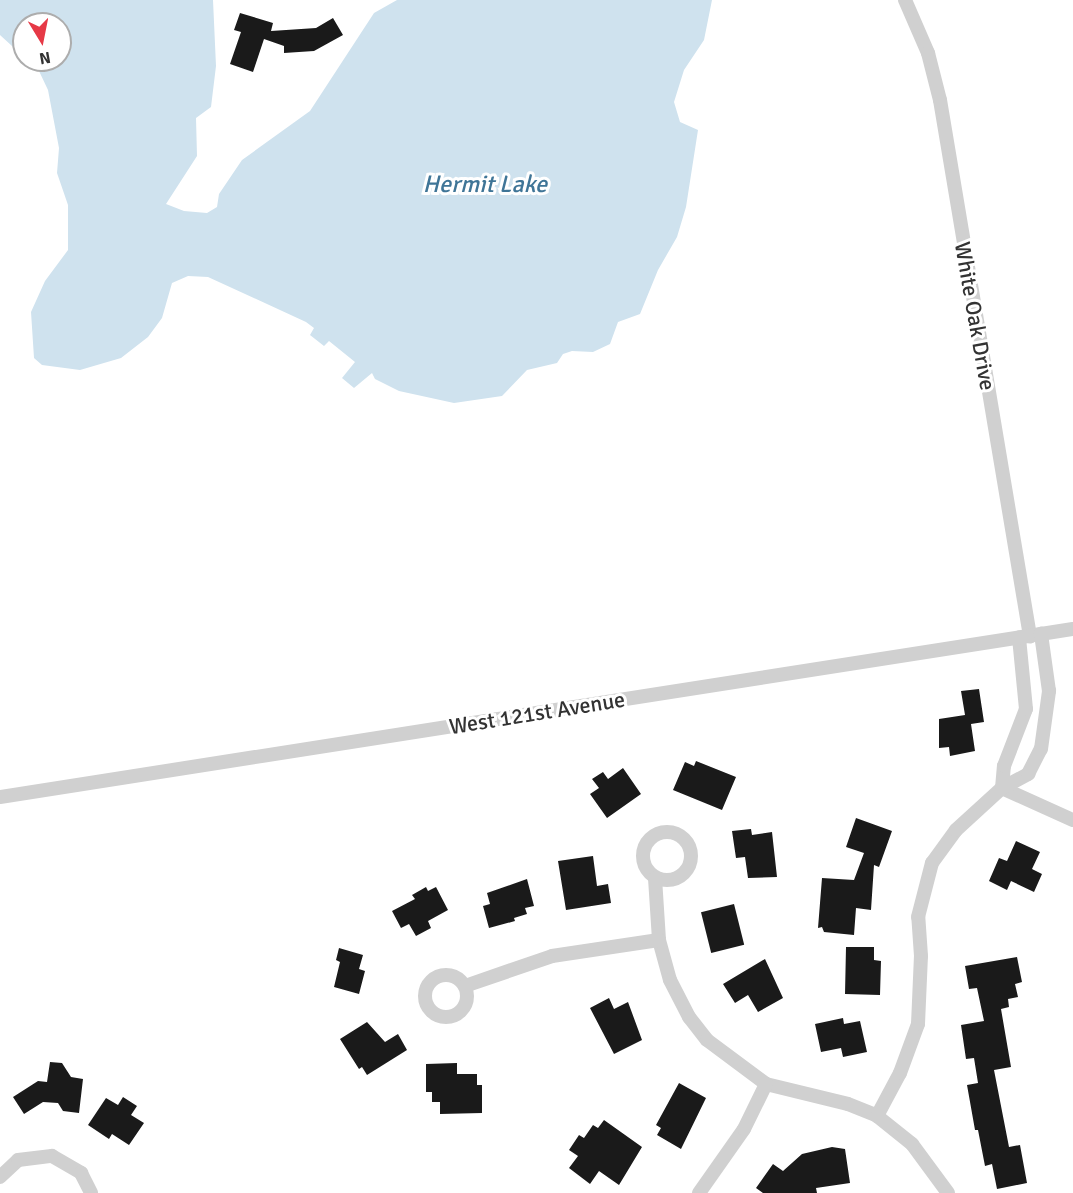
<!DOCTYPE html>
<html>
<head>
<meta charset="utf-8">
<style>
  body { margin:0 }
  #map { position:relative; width:1073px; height:1193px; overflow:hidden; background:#fff; font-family:Signika,sans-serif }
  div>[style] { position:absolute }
  .water>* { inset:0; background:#cfe2ee }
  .building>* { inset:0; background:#1a1a1a; transform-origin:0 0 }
  .street>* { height:14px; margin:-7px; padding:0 7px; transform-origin:7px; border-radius:7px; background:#d0d0d0 }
  .street>.ring { margin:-7px; padding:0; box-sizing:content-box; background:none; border:14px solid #d0d0d0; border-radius:50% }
  span { translate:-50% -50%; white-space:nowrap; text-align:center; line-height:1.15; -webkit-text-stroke:6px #fff; paint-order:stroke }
  .street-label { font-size:22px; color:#333 }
  .water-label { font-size:24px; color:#3f7597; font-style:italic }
  .north { position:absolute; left:12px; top:12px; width:60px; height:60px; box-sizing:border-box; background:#fff; border:2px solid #adadad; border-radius:50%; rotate:170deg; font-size:16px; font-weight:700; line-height:24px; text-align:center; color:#333 }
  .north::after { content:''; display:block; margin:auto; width:21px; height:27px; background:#e63946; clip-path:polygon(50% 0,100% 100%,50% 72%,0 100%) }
</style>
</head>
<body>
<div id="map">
  <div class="water">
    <i style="clip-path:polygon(0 0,213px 0,216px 66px,211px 107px,196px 118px,197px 156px,166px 204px,184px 211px,207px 213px,217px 207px,219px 194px,242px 160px,310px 111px,374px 13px,397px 0,712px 0,704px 40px,684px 70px,674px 102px,680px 122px,698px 130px,686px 207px,677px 237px,658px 270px,640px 314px,618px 322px,610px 344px,593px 352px,572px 351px,563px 354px,557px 363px,527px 370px,502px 396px,454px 403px,399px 391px,375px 379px,372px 373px,354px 388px,342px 378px,355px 362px,329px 341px,324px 346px,310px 335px,314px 328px,306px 322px,208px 277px,188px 276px,172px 283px,162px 318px,148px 337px,121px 358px,80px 370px,42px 365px,34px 358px,31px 312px,45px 281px,68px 250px,68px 205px,57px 173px,59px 148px,48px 90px,39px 71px,27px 60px,60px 60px,60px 24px,24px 24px,24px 57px,0 35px)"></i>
  </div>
  <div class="building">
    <i style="clip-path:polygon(240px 13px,273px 23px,271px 31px,316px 28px,333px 18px,343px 35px,314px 51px,284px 53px,284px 46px,264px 39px,253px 72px,230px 64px,241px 32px,234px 30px)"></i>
    <i style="clip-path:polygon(979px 689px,984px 722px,971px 724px,975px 751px,950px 756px,949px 747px,939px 748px,939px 719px,965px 715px,961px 691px)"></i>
    <i style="clip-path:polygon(696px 761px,736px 777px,722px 810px,673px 790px,685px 762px,694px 766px)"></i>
    <i style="clip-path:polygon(623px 768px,641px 794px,607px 818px,590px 794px,599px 788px,592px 779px,603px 772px,608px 779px)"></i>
    <i style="clip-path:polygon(856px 818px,892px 831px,879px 867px,874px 865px,871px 910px,856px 908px,854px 935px,824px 932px,822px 927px,818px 928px,822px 878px,854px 880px,864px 853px,846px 847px)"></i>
    <i style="clip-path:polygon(751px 829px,752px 835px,772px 832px,777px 877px,748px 878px,745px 857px,736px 858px,732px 831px)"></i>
    <i style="clip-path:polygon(1016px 841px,1040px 852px,1032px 869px,1042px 874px,1034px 892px,1011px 881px,1007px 890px,989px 881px,999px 858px,1007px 861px)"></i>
    <i style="clip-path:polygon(593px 856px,597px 886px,608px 884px,611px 903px,566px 910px,558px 861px)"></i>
    <i style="clip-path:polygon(527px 879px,534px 906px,525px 908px,527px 914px,514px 918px,515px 921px,489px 928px,483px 906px,490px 904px,487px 893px)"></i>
    <i style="clip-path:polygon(426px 887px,428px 891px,436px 887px,448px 910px,428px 921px,431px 928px,416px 936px,409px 924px,401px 928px,392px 911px,415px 899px,412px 895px)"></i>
    <i style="left:734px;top:904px;width:42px;height:34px;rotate:76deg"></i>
    <i style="clip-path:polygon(846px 947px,874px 947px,874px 960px,881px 961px,880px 995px,845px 994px)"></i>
    <i style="clip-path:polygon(339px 948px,363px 955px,359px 969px,365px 971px,359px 994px,334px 987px,340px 962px,336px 960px)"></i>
    <i style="clip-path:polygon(1017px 957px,1022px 982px,1015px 984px,1018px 997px,1008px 999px,1009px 1007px,1001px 1009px,1011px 1067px,994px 1070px,1009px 1147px,1020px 1145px,1027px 1183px,997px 1189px,992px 1164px,985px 1166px,978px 1130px,975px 1130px,967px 1085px,978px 1083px,974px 1058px,966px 1059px,961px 1025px,984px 1021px,977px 988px,969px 989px,965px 966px)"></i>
    <i style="clip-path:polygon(765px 959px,783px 998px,758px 1012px,748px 995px,735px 1003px,723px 984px)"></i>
    <i style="clip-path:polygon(609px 998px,614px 1009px,628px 1002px,642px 1040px,614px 1054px,590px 1008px)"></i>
    <i style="clip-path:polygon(843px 1018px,844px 1024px,860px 1021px,867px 1052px,843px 1057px,841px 1048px,821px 1052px,815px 1024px)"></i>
    <i style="clip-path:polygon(367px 1022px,385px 1042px,398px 1034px,407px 1050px,367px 1075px,362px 1067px,359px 1069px,340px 1039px)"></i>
    <i style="clip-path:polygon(50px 1062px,62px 1063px,71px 1077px,83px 1079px,79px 1113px,63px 1111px,58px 1103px,43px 1102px,24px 1114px,13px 1097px,38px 1081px,47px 1082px)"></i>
    <i style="clip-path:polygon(457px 1063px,457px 1074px,477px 1074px,477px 1085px,482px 1085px,482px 1113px,440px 1114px,440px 1102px,432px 1102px,432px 1092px,426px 1092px,426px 1064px)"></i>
    <i style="clip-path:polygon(679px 1083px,706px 1098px,681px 1149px,657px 1135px,661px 1128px,656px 1125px)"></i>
    <i style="clip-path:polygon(123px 1097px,137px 1106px,131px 1115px,144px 1123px,129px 1145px,112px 1134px,109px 1139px,88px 1125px,106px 1098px,118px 1105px)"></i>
    <i style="clip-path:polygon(604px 1120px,642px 1147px,619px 1185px,599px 1171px,590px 1184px,569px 1168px,578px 1156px,569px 1150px,579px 1135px,584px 1138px,593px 1125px,598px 1128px)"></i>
    <i style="clip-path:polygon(832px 1147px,845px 1149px,850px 1183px,816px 1188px,817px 1193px,763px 1193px,756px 1188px,773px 1164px,783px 1171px,802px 1154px)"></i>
  </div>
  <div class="street">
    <i style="left:905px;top:0;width:58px;rotate:66.5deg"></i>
    <i style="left:928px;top:53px;width:49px;rotate:75.7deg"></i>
    <i style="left:940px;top:100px;width:544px;rotate:80.47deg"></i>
    <i style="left:1002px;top:788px;width:22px;rotate:-85deg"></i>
    <i style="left:1004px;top:766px;width:61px;rotate:-68.9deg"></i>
    <i style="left:1026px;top:709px;width:72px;rotate:-95.6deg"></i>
    <i style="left:1002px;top:788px;width:78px;rotate:24.3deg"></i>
    <i style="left:0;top:797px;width:1086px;rotate:-8.9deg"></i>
    <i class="ring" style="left:643px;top:832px;width:34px;height:34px"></i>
    <i style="left:655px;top:878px;width:62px;rotate:86.3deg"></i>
    <i style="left:659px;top:940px;width:41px;rotate:74.6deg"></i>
    <i style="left:670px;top:980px;width:42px;rotate:62.8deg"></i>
    <i style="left:689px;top:1017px;width:29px;rotate:52deg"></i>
    <i style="left:707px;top:1040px;width:74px;rotate:36.7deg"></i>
    <i style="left:766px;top:1084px;width:84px;rotate:13.7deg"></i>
    <i style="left:848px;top:1104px;width:31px;rotate:22deg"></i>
    <i class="ring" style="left:425px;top:975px;width:28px;height:28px"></i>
    <i style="left:465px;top:986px;width:92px;rotate:-19deg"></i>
    <i style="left:552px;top:956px;width:108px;rotate:-8.5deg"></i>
    <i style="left:0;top:1177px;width:25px;rotate:-43deg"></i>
    <i style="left:18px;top:1160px;width:34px;rotate:-7deg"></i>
    <i style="left:52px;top:1156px;width:34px;rotate:30deg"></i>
    <i style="left:81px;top:1173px;width:22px;rotate:63deg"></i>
    <i style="left:699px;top:1193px;width:78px;rotate:-54.9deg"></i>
    <i style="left:744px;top:1129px;width:50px;rotate:-63.9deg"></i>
    <i style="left:948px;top:1193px;width:61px;rotate:-126.3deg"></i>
    <i style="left:912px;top:1144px;width:45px;rotate:-141.3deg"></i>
    <i style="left:877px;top:1116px;width:49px;rotate:-61.9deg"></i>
    <i style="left:900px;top:1073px;width:52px;rotate:-69.8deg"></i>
    <i style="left:918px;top:1024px;width:68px;rotate:-87.5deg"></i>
    <i style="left:921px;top:956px;width:39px;rotate:-94deg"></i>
    <i style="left:918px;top:917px;width:56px;rotate:-75.5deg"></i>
    <i style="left:932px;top:863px;width:41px;rotate:-54deg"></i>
    <i style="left:956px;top:830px;width:62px;rotate:-42.4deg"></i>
    <i style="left:1002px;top:788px;width:30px;rotate:-28deg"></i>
    <i style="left:1028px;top:774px;width:28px;rotate:-63deg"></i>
    <i style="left:1041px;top:749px;width:59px;rotate:-82.1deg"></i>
    <i style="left:1049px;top:691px;width:58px;rotate:-98deg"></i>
  </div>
  <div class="street-label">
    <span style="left:975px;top:316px;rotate:80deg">White Oak Drive</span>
    <span style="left:537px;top:713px;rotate:-9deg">West 121st Avenue</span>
  </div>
  <div class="water-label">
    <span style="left:485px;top:185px">Hermit Lake</span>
  </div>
  <div class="north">N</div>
</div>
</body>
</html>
